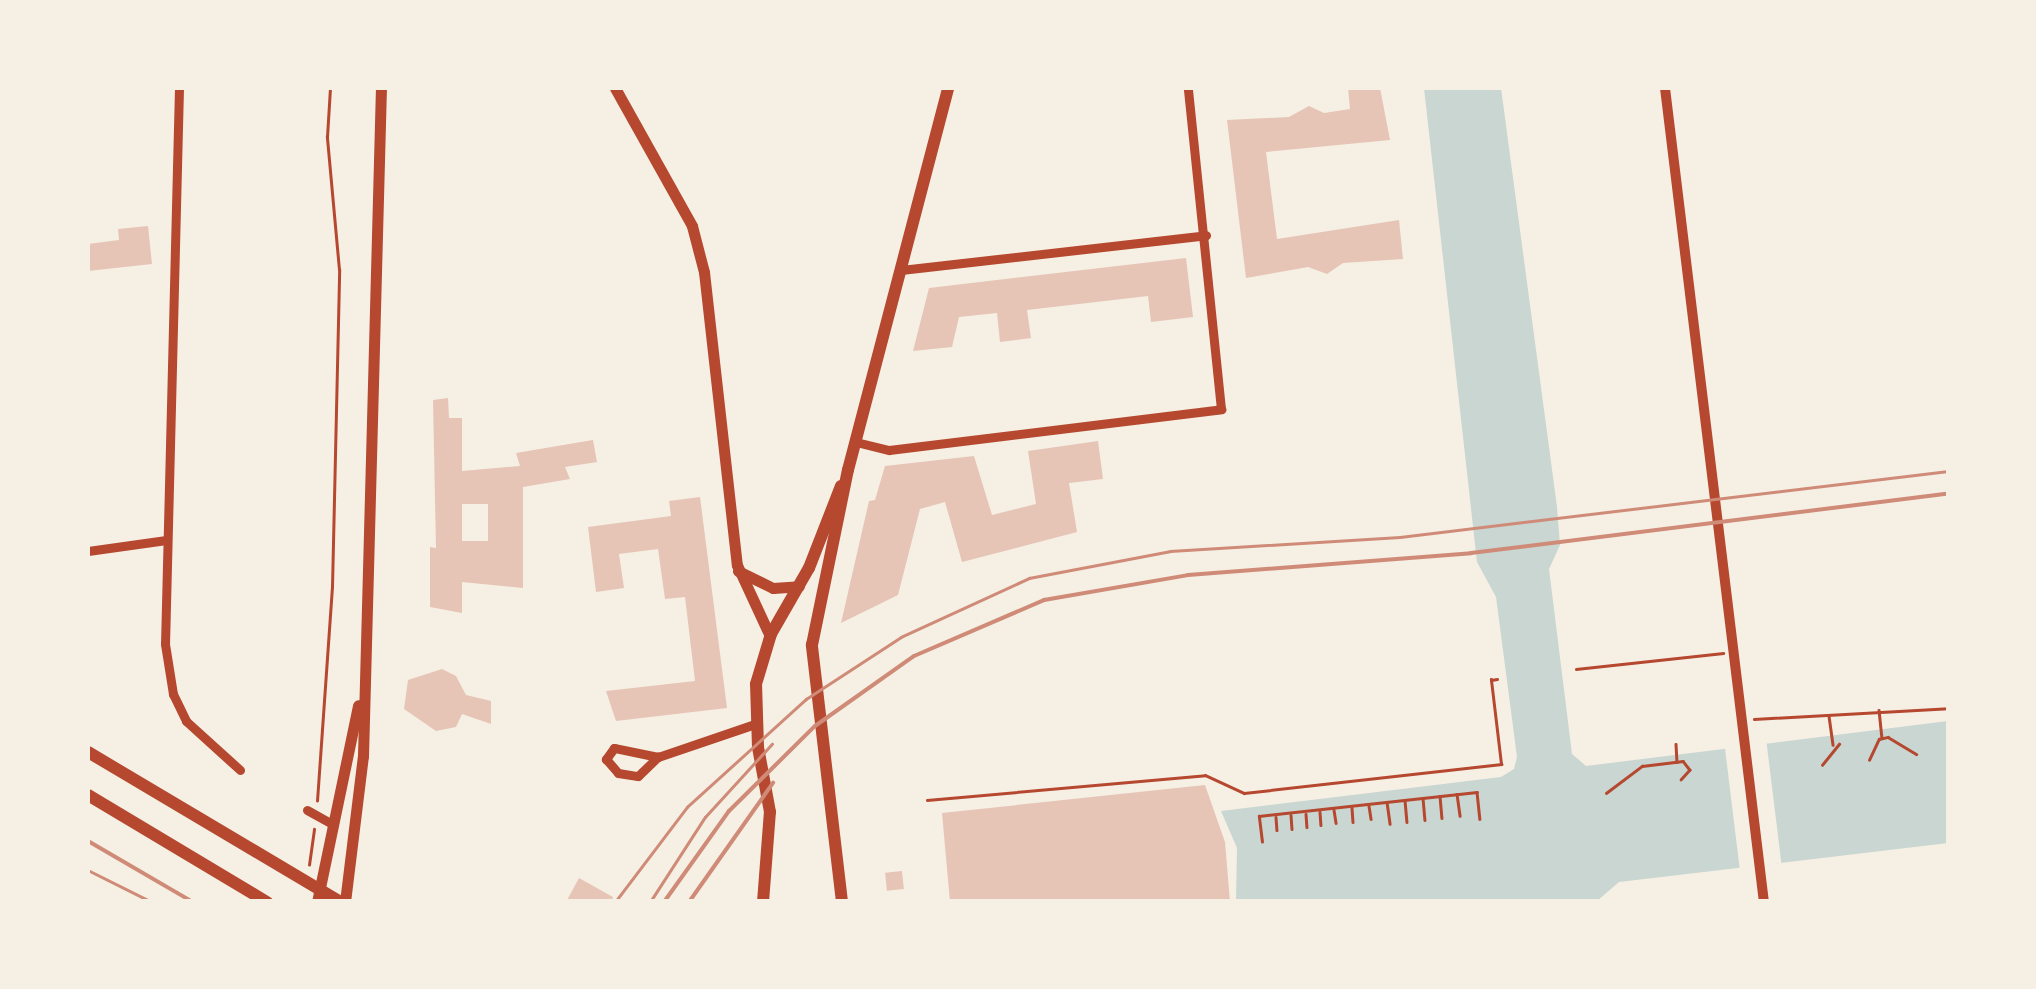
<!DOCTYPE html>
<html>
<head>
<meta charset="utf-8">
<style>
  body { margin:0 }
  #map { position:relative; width:2036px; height:989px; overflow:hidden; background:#f6efe4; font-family:"Sofia Sans Condensed",sans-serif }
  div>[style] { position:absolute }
  .water>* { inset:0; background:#c9d6d2 }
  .pier>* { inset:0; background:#f6efe4; transform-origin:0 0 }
  .building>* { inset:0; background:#e6c5b7; transform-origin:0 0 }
  .path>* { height:2.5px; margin:-1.25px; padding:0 1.25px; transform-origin:1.25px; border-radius:1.25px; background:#b5482f }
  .minor>* { height:9px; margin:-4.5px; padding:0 4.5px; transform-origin:4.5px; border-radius:4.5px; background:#b5482f }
  .tertiary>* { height:10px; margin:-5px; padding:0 5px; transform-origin:5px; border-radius:5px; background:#b5482f }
  .secondary>* { height:11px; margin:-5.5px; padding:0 5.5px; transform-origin:5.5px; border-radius:5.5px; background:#b5482f }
  .primary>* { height:12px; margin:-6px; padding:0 6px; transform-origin:6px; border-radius:6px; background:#b5482f }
  .tram>* { height:2.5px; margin:-1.25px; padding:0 1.25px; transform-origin:1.25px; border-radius:1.25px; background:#cf8b77 }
  .rail>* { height:4px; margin:-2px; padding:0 2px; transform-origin:2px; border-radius:2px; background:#cf8b77 }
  span { translate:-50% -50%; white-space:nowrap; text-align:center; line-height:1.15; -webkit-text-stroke:8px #f6efe4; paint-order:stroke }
  .frame { position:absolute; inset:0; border:90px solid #f6efe4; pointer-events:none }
</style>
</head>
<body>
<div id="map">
  <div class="water">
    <i style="clip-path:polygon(1424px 88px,1501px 88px,1557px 507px,1560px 545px,1549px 569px,1572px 754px,1586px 766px,1948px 721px,1948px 843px,1619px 882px,1597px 901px,1236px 902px,1237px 848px,1221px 811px,1501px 777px,1514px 769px,1517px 757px,1496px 597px,1477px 562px)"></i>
  </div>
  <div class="pier">
    <i style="left:1766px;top:738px;width:126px;height:42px;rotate:83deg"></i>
  </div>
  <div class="building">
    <i style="clip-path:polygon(1348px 88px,1380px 88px,1390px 140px,1266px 152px,1277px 239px,1399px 220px,1403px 259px,1343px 263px,1327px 274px,1308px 267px,1246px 278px,1227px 120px,1289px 117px,1309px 106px,1324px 113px,1350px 109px)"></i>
    <i style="clip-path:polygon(148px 226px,152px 264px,88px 271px,88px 244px,119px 240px,118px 229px)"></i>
    <i style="clip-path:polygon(1186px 258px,1193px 317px,1151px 322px,1148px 296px,1027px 310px,1031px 338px,1000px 342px,997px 313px,959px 317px,952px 347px,913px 351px,929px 288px)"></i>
    <i style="clip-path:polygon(evenodd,448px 398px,449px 418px,462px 418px,462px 471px,520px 466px,516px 453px,593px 440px,597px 462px,565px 467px,570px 479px,523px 487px,523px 588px,462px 582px,462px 613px,430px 607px,430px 547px,436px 548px,433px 400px,448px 398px,462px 504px,488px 504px,488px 541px,462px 541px,462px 504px)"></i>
    <i style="clip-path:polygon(1098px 441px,1103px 479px,1069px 483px,1077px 532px,962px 562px,945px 502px,920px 509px,898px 595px,841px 623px,869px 501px,875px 500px,885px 466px,974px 456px,992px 515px,1036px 504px,1028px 451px)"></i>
    <i style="clip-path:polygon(700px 497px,727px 708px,616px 721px,606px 691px,695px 681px,685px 597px,665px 599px,658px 549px,619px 554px,624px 588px,596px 592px,588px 527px,671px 516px,669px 501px)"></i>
    <i style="clip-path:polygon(442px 669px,456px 676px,466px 695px,491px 701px,491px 724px,462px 714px,456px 727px,436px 731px,404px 709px,408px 680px)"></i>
    <i style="clip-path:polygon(1205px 785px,1225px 842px,1230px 902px,950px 902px,942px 813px)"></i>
    <i style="left:902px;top:871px;width:18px;height:17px;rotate:84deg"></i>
    <i style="clip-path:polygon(579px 878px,613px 897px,611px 902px,566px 902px)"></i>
  </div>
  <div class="path">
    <i style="left:1576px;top:669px;width:148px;rotate:-6.2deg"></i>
    <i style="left:1879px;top:710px;width:27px;rotate:84deg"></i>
    <i style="left:1829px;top:716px;width:29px;rotate:82deg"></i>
    <i style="left:1754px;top:719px;width:194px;rotate:-3.2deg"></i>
    <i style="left:1676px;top:744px;width:18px;rotate:87deg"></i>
    <i style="left:1869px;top:760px;width:23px;rotate:-65deg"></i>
    <i style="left:1879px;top:739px;width:9px;rotate:-13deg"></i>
    <i style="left:1888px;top:737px;width:33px;rotate:31deg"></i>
    <i style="left:1822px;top:765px;width:27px;rotate:-51deg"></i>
    <i style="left:1606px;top:793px;width:45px;rotate:-36.9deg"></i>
    <i style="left:1642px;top:766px;width:41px;rotate:-7deg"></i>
    <i style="left:1683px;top:761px;width:11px;rotate:52deg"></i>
    <i style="left:1690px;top:770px;width:13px;rotate:132deg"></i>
    <i style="left:1457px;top:794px;width:22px;rotate:82deg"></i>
    <i style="left:1440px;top:796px;width:22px;rotate:85deg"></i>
    <i style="left:1423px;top:798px;width:22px;rotate:85deg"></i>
    <i style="left:927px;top:800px;width:279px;rotate:-5.1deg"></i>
    <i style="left:1205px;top:775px;width:43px;rotate:24.8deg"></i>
    <i style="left:1244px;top:793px;width:259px;rotate:-6.4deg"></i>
    <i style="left:1501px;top:764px;width:85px;rotate:-96.8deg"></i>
    <i style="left:1491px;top:680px;width:6px;rotate:-9deg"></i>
    <i style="left:1405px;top:800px;width:22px;rotate:85deg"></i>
    <i style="left:317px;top:801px;width:215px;rotate:-86deg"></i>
    <i style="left:332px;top:587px;width:317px;rotate:-88.7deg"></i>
    <i style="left:339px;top:270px;width:134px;rotate:-95.2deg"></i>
    <i style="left:327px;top:137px;width:49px;rotate:-86.5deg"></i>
    <i style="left:1387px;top:802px;width:22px;rotate:82deg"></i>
    <i style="left:1369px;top:806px;width:13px;rotate:81deg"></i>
    <i style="left:1352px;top:808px;width:14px;rotate:86deg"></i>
    <i style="left:1334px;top:810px;width:13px;rotate:81deg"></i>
    <i style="left:1320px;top:812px;width:13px;rotate:86deg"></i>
    <i style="left:1306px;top:814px;width:13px;rotate:86deg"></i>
    <i style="left:1291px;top:815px;width:14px;rotate:86deg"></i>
    <i style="left:1276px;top:817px;width:13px;rotate:86deg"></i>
    <i style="left:1262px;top:842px;width:26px;rotate:-97deg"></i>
    <i style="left:1259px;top:816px;width:219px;rotate:-6.3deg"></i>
    <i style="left:1477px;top:792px;width:27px;rotate:84deg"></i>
    <i style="left:309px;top:865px;width:36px;rotate:-82deg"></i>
  </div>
  <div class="minor">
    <i style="left:179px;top:88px;width:556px;rotate:91.44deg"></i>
    <i style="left:165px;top:644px;width:51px;rotate:80.9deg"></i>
    <i style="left:173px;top:694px;width:30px;rotate:64deg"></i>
    <i style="left:186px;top:721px;width:73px;rotate:42.2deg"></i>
    <i style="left:901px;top:270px;width:307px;rotate:-6.5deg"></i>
    <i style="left:856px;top:442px;width:34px;rotate:14deg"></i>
    <i style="left:889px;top:450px;width:335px;rotate:-7deg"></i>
    <i style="left:1221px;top:409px;width:323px;rotate:-95.9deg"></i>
    <i style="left:88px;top:551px;width:79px;rotate:-8deg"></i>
    <i style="left:658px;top:757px;width:45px;rotate:-168.4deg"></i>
    <i style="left:614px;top:748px;width:14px;rotate:126deg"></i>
    <i style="left:606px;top:759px;width:18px;rotate:49deg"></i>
    <i style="left:618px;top:773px;width:20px;rotate:9deg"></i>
    <i style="left:638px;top:776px;width:28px;rotate:-44deg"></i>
    <i style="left:658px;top:757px;width:102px;rotate:-18.8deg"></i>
    <i style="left:307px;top:810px;width:26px;rotate:29deg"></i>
  </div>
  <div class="tertiary">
    <i style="left:1665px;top:88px;width:820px;rotate:83.07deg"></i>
  </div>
  <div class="secondary">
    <i style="left:615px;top:88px;width:158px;rotate:60.8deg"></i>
    <i style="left:692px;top:226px;width:48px;rotate:75.4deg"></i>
    <i style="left:704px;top:272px;width:295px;rotate:83.6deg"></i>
    <i style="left:737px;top:565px;width:78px;rotate:65.1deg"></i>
    <i style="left:738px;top:571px;width:39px;rotate:26deg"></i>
    <i style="left:773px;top:588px;width:26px;rotate:-4deg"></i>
    <i style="left:317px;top:902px;width:201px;rotate:-78.2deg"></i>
    <i style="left:345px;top:902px;width:147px;rotate:-83deg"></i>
    <i style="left:363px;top:756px;width:668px;rotate:-88.46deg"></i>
  </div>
  <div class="primary">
    <i style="left:88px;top:752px;width:294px;rotate:30.7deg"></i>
    <i style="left:88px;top:795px;width:209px;rotate:30.9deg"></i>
    <i style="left:763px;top:902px;width:90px;rotate:-85.6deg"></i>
    <i style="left:770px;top:812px;width:66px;rotate:-100.5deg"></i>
    <i style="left:758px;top:747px;width:63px;rotate:-91.8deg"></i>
    <i style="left:756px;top:684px;width:52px;rotate:-73.3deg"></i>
    <i style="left:771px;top:634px;width:76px;rotate:-60.1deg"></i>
    <i style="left:809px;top:568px;width:88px;rotate:-68.7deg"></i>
    <i style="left:842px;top:902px;width:259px;rotate:-96.7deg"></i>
    <i style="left:812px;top:645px;width:179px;rotate:-78.4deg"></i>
    <i style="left:848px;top:470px;width:395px;rotate:-75.3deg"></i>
  </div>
  <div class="tram">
    <i style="left:88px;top:870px;width:72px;rotate:26.6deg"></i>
    <i style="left:615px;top:902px;width:119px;rotate:-52.8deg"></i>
    <i style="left:687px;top:807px;width:161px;rotate:-42.2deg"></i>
    <i style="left:806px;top:699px;width:113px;rotate:-33.1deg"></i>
    <i style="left:901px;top:637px;width:141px;rotate:-24.7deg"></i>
    <i style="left:1029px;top:578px;width:144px;rotate:-10.8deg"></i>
    <i style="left:1170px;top:551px;width:230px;rotate:-3.5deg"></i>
    <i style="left:1400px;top:537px;width:552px;rotate:-6.87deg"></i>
    <i style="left:650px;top:902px;width:101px;rotate:-57.1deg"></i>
    <i style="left:705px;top:817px;width:99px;rotate:-47.5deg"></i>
  </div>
  <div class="rail">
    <i style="left:88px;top:841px;width:121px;rotate:30.2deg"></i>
    <i style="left:664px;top:902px;width:112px;rotate:-54.5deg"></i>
    <i style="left:729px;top:811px;width:121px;rotate:-44.7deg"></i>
    <i style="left:815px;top:726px;width:121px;rotate:-35.3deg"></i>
    <i style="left:914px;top:656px;width:142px;rotate:-23.3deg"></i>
    <i style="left:1044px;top:600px;width:146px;rotate:-9.8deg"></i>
    <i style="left:1188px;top:575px;width:284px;rotate:-4.4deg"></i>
    <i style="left:1471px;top:553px;width:481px;rotate:-7.1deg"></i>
    <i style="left:689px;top:902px;width:146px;rotate:-54.8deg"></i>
  </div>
  <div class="frame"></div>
</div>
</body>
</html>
